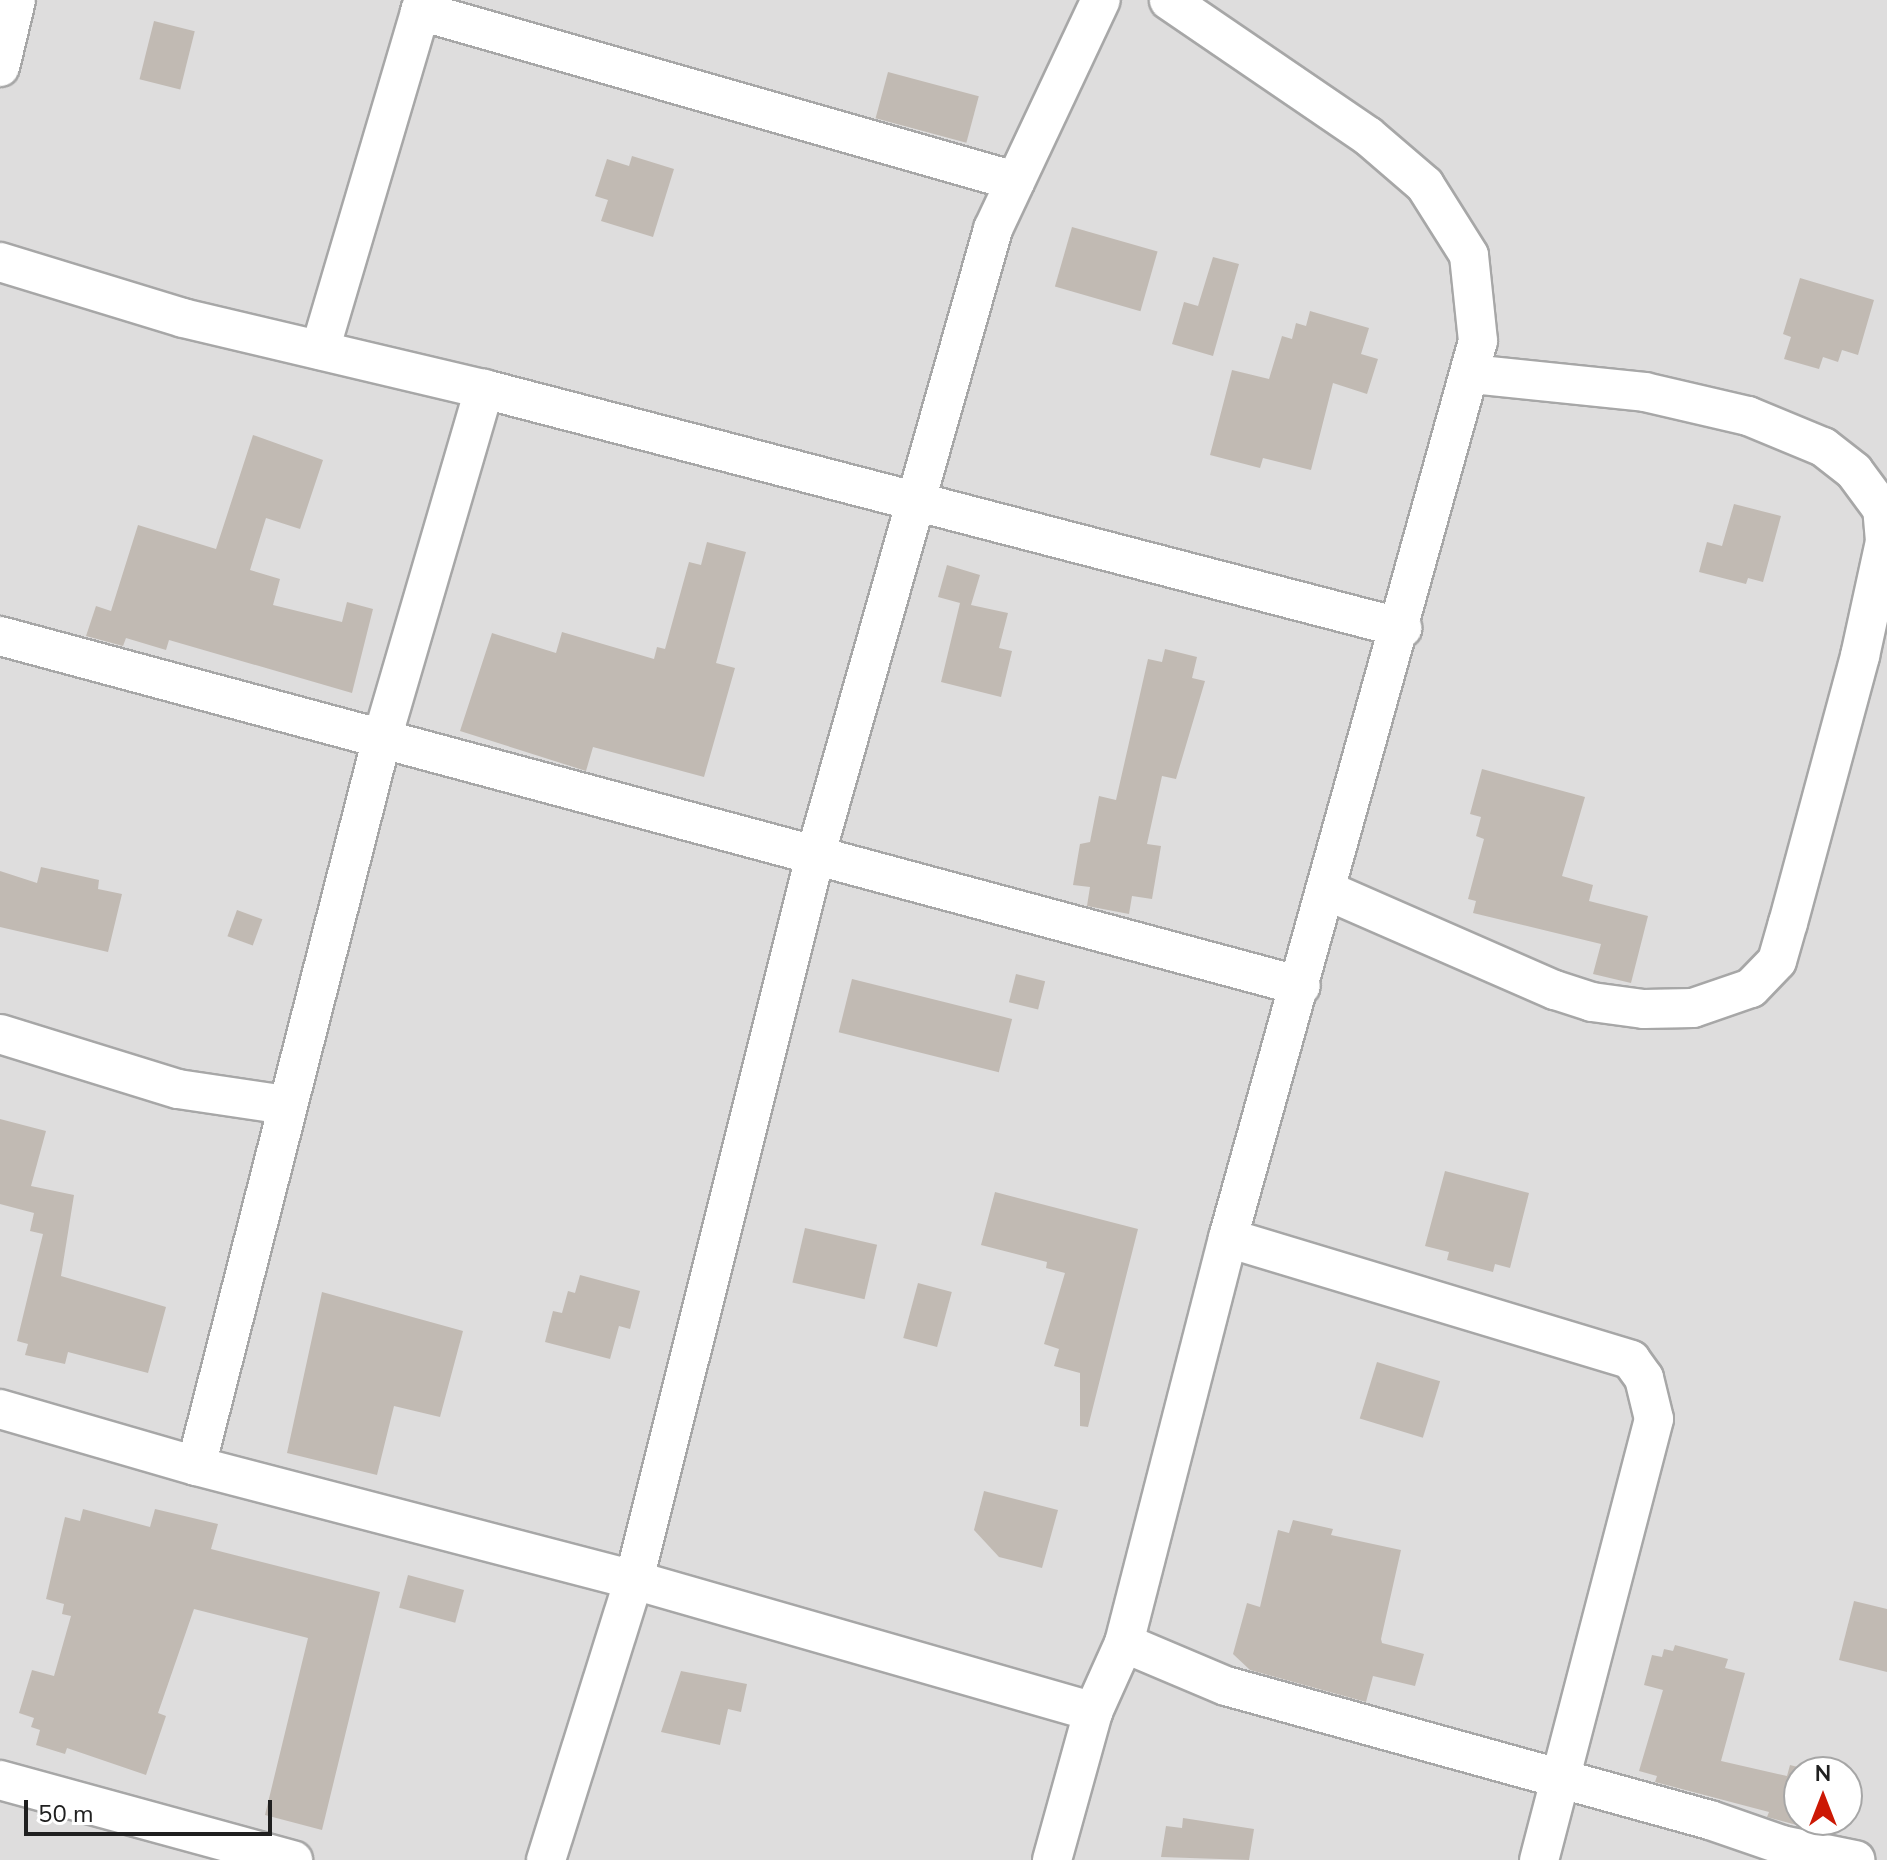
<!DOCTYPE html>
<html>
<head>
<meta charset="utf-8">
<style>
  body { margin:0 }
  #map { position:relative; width:1887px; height:1860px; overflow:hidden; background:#f0eee6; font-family:"Nunito Sans",sans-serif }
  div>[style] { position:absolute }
  .residential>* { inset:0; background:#dedddd }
  .building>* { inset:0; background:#c1bab3; transform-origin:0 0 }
  .roads { filter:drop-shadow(2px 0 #a7a7a7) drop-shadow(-2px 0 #a7a7a7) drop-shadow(0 2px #a7a7a7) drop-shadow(0 -2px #a7a7a7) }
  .minor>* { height:38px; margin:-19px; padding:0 19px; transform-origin:19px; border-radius:19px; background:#fff }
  span { translate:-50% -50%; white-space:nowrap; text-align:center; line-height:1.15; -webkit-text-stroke:6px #fff; paint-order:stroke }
  .north { position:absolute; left:1783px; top:1756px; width:80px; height:80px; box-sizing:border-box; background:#fff; border:2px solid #a6a6a6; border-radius:50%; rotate:0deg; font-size:22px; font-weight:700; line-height:32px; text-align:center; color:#202020 }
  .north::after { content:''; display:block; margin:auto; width:28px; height:36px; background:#cc1804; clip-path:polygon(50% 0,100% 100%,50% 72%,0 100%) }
  .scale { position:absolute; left:24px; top:1800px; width:248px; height:36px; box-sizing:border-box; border:4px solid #202020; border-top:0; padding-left:10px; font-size:24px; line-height:28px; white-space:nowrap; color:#202020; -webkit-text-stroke:6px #fff; paint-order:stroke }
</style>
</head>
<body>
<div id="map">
  <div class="residential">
    <i style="clip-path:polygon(evenodd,0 0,1887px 0,1887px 1860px,0 1860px,0 0,1799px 1772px,1847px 1772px,1847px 1820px,1799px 1820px,1799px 1772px)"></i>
  </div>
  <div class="building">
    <i style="left:154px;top:21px;width:42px;height:60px;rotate:14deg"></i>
    <i style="left:888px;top:72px;width:94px;height:48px;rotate:15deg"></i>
    <i style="clip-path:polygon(632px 156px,674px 169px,653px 237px,601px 221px,608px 200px,595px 196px,607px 159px,629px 166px)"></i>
    <i style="left:1072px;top:227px;width:89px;height:62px;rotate:16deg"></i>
    <i style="clip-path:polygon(1213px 257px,1239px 264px,1213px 356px,1172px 344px,1184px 302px,1198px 306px)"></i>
    <i style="clip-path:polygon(1800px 278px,1874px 300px,1858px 355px,1842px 350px,1838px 362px,1823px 357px,1819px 369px,1784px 359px,1791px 337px,1783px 334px)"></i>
    <i style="clip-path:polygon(1310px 311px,1369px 328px,1361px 354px,1378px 359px,1367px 394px,1333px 383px,1311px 470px,1263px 458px,1260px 468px,1210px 455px,1232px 370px,1269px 379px,1282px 336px,1292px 339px,1296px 323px,1306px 326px)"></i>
    <i style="clip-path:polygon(253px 435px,323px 460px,300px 529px,266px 518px,250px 570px,280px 579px,273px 605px,342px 622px,347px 602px,373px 609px,352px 693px,169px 640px,166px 650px,126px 638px,123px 646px,86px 636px,96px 606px,111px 611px,138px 525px,216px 549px)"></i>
    <i style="clip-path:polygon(1734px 504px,1781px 516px,1763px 582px,1748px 578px,1746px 584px,1699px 572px,1707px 542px,1722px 546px)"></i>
    <i style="clip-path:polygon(707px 542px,746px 552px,716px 663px,735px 668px,704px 777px,593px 747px,586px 771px,460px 731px,492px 633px,556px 653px,562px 632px,654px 659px,657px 647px,665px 649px,689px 562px,701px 565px)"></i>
    <i style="clip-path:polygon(947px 565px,980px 575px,971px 605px,1008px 613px,999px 648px,1012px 651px,1001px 697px,941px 682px,960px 603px,938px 597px)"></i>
    <i style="clip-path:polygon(1165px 649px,1197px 657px,1192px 678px,1205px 681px,1176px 779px,1162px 776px,1147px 844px,1161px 846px,1152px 899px,1132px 896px,1129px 914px,1087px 906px,1090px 887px,1073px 885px,1080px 844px,1090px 842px,1099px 796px,1116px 800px,1148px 659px,1162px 662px)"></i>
    <i style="clip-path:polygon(1482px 769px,1585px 797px,1562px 876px,1593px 885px,1589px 901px,1648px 916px,1631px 983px,1593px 974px,1601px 944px,1473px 913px,1476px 901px,1468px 899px,1484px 839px,1476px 836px,1481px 817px,1470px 814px)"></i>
    <i style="clip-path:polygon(41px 867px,99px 880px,98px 889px,122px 894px,108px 952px,0 927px,0 871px,37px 883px)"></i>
    <i style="left:237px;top:910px;width:27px;height:28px;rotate:20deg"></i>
    <i style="left:1016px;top:974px;width:30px;height:29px;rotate:14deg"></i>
    <i style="left:852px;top:979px;width:165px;height:55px;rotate:14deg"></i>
    <i style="clip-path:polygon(0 1119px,46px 1131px,31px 1186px,74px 1195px,61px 1276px,166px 1307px,148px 1373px,68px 1352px,65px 1364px,25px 1355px,28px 1344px,17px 1341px,43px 1234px,30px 1231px,34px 1213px,0 1204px)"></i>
    <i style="clip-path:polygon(1445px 1171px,1529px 1193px,1510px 1268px,1495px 1264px,1493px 1272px,1447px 1260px,1449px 1252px,1425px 1246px)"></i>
    <i style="clip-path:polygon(995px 1192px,1138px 1229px,1088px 1427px,1080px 1426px,1080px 1373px,1054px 1366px,1059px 1349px,1044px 1344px,1065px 1273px,1046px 1268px,1047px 1262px,981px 1245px)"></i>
    <i style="left:805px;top:1228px;width:74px;height:56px;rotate:13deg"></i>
    <i style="clip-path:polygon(580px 1275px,640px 1291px,630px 1329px,619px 1326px,610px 1359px,545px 1342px,553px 1311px,562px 1313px,568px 1291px,575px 1293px)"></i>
    <i style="left:918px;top:1283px;width:35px;height:57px;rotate:15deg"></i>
    <i style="clip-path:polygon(322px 1292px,463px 1331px,440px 1417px,394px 1406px,377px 1475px,287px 1453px)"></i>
    <i style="left:1377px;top:1362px;width:66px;height:59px;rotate:17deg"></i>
    <i style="clip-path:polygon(984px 1491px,1058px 1510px,1042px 1568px,999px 1557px,974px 1530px)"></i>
    <i style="clip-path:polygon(83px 1509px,150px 1527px,155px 1509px,218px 1524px,211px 1549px,380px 1592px,322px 1830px,265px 1815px,308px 1638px,194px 1609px,158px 1713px,166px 1716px,146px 1775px,67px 1748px,65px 1754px,36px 1745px,40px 1730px,31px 1727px,34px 1718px,19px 1713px,32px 1670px,54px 1676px,71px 1616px,62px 1614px,64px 1604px,46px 1599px,65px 1517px,80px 1521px)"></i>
    <i style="clip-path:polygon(1293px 1520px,1333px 1529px,1331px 1535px,1401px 1550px,1381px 1639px,1382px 1643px,1424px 1654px,1415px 1686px,1373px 1676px,1366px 1702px,1250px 1670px,1233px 1654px,1247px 1603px,1260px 1607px,1278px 1530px,1289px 1533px)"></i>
    <i style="left:408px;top:1575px;width:58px;height:34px;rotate:15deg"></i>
    <i style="clip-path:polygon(1854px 1601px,1887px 1609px,1887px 1672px,1839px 1660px)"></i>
    <i style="clip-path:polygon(1675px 1645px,1728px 1659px,1725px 1668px,1745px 1673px,1721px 1761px,1787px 1776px,1790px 1765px,1817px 1772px,1799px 1772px,1799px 1820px,1810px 1820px,1808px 1828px,1767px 1817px,1769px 1812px,1655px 1782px,1657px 1776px,1639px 1771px,1663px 1690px,1644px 1685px,1652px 1655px,1662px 1657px,1664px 1649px,1673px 1651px)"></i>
    <i style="clip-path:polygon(681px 1671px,747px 1684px,741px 1712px,728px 1709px,720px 1745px,661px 1732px)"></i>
    <i style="clip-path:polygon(1183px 1818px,1254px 1829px,1249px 1860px,1161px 1857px,1166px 1826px,1182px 1828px)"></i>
  </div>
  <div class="roads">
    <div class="minor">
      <i style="left:420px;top:11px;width:619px;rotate:15.95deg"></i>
      <i style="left:0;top:67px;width:69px;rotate:-76.6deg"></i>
      <i style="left:0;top:262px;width:191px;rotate:17deg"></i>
      <i style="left:183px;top:318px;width:309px;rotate:13.3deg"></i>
      <i style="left:484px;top:389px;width:949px;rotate:14.59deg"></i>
      <i style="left:320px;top:350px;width:365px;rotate:-73.5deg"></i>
      <i style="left:0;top:636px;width:1347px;rotate:15.06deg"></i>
      <i style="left:1328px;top:891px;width:248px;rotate:23.6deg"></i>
      <i style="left:1555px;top:990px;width:39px;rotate:18deg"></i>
      <i style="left:1592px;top:1002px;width:52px;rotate:7.7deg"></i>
      <i style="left:1644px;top:1009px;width:49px;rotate:-1.2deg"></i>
      <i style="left:1693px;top:1008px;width:61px;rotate:-19deg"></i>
      <i style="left:1751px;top:988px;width:37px;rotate:-46deg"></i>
      <i style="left:1777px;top:961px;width:40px;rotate:-74deg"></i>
      <i style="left:1788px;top:923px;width:277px;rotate:-74.9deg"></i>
      <i style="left:1860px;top:656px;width:118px;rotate:-77.7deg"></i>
      <i style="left:1885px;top:541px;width:32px;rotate:-95deg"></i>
      <i style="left:1882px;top:509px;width:47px;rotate:-126.4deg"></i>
      <i style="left:1854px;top:471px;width:39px;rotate:-142deg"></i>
      <i style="left:1823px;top:447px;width:81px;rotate:-157.5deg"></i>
      <i style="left:1748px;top:416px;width:106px;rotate:-166.9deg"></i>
      <i style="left:1645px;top:392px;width:174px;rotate:-174.1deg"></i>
      <i style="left:0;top:1034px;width:186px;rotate:17.2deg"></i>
      <i style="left:178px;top:1089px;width:109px;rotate:8.4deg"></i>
      <i style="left:1228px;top:1238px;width:421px;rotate:16.8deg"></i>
      <i style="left:1631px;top:1360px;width:22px;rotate:54deg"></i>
      <i style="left:1644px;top:1378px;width:42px;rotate:76.3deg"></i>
      <i style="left:1654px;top:1419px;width:456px;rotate:104.6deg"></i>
      <i style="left:0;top:1409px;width:204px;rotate:16.2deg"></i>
      <i style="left:196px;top:1466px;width:453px;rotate:14.6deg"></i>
      <i style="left:634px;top:1580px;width:478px;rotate:16deg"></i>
      <i style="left:196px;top:1466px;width:747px;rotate:-75.67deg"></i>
      <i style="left:381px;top:742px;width:368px;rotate:-73.7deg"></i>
      <i style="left:1124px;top:1643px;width:111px;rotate:22.9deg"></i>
      <i style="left:1226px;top:1686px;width:502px;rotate:15.48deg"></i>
      <i style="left:1710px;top:1820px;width:76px;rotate:19.1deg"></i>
      <i style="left:1782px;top:1845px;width:75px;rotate:11.6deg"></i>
      <i style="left:0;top:1780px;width:304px;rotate:15.3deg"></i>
      <i style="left:546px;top:1860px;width:294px;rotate:-72.6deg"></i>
      <i style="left:634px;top:1580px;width:749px;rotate:-75.95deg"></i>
      <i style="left:816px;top:853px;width:649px;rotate:-74.16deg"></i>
      <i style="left:993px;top:229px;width:253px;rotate:-64.8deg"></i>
      <i style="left:1052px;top:1860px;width:154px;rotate:-74.5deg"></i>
      <i style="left:1093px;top:1712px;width:76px;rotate:-65.8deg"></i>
      <i style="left:1124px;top:1643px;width:418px;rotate:-75.6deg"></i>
      <i style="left:1228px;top:1238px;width:931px;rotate:-74.43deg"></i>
      <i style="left:1478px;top:341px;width:86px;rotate:-96deg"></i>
      <i style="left:1469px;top:255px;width:83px;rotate:-122.2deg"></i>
      <i style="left:1425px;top:185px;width:75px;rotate:-139.3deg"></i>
      <i style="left:1368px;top:136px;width:241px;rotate:-145.7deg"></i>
    </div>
  </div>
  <div class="north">N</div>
  <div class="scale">50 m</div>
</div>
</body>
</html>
